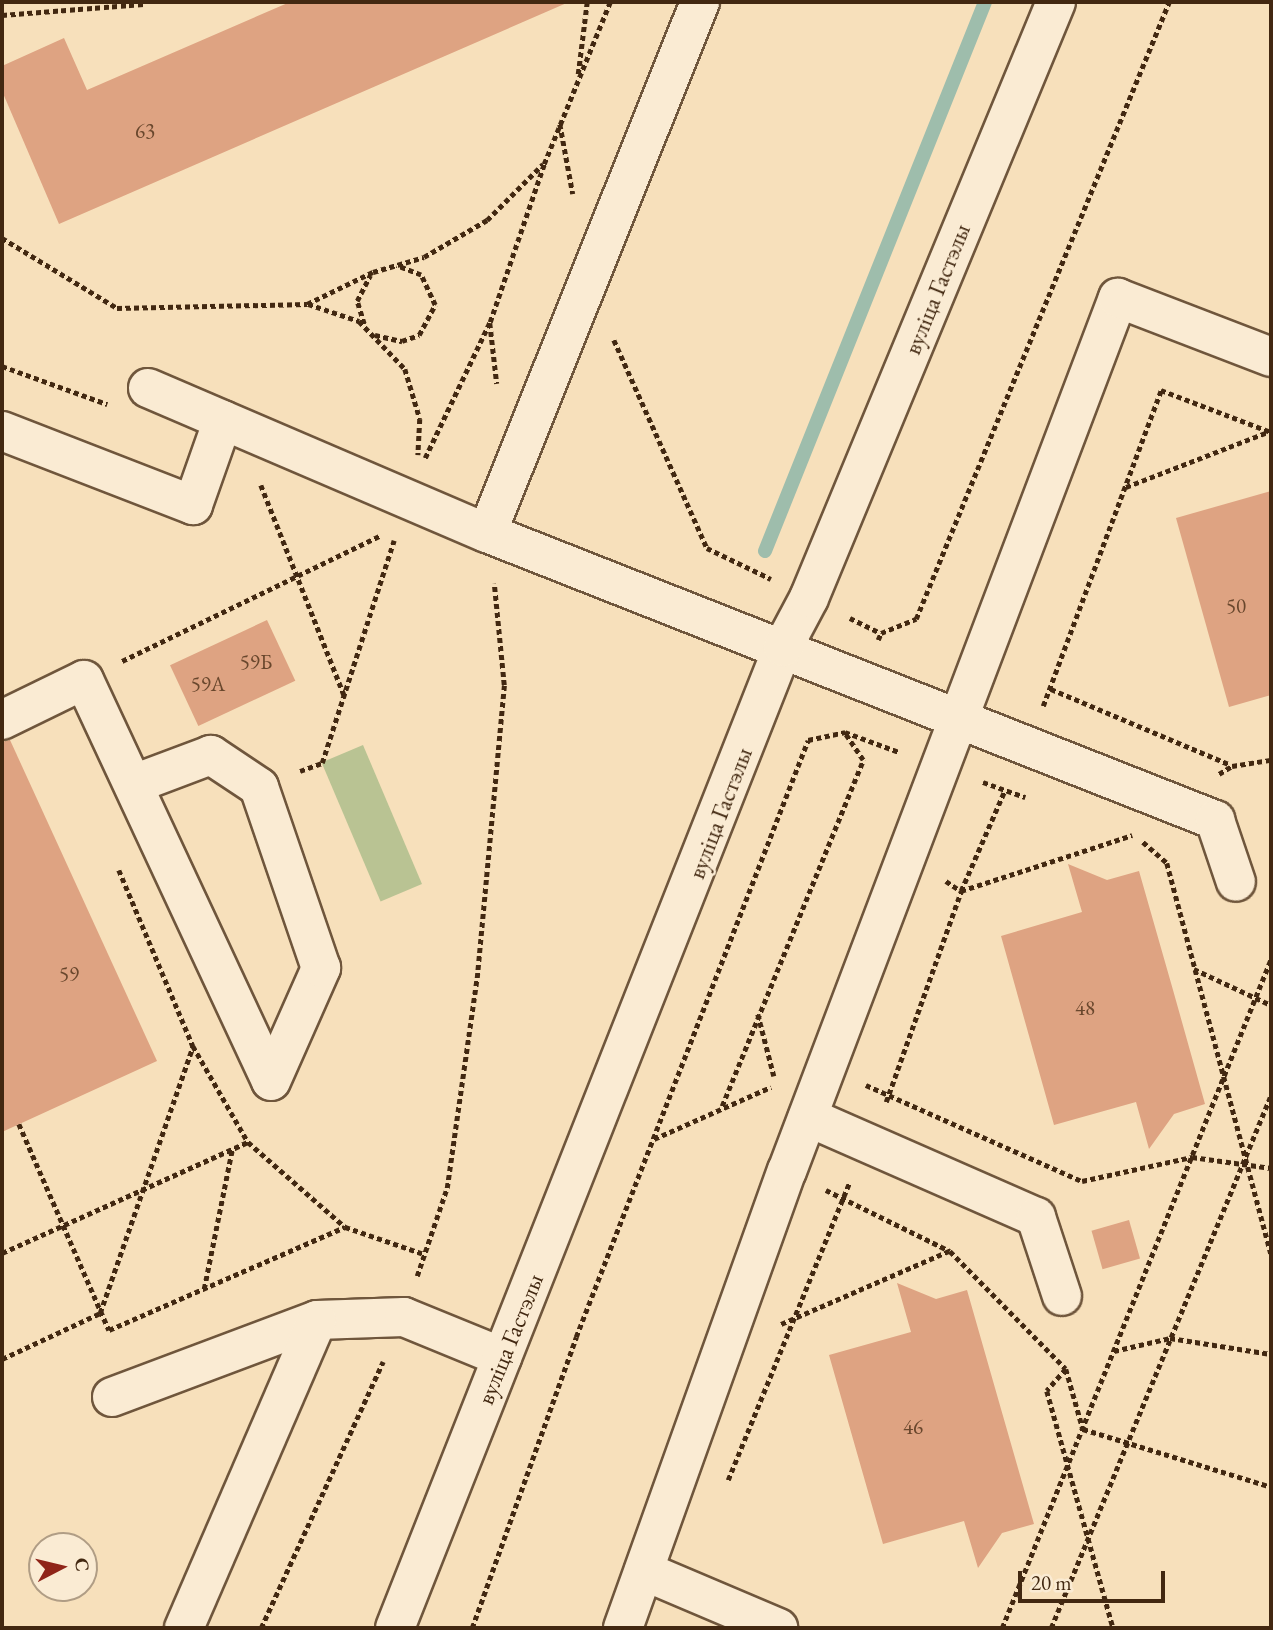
<!DOCTYPE html>
<html>
<head>
<meta charset="utf-8">
<style>
  body { margin:0 }
  #map { position:relative; width:1273px; height:1630px; overflow:hidden; background:#f7e0bb; font-family:"EB Garamond",serif }
  div>[style] { position:absolute }
  .green>* { inset:0; background:#b9c393; transform-origin:0 0 }
  .stream>* { height:14px; margin:-7px; padding:0 7px; transform-origin:7px; border-radius:7px; background:#9ebdac }
  .building>* { inset:0; background:#dea382; transform-origin:0 0 }
  .path>* { height:4.5px; margin-top:-2.25px; transform-origin:0; background:repeating-linear-gradient(90deg,#422811 0 5px,transparent 0 8.5px) }
  .roads { filter:drop-shadow(2px 0 #6f563c) drop-shadow(-2px 0 #6f563c) drop-shadow(0 2px #6f563c) drop-shadow(0 -2px #6f563c) }
  .minor>* { height:38px; margin:-19px; padding:0 19px; transform-origin:19px; border-radius:19px; background:#faebd3 }
  span { translate:-50% -50%; white-space:nowrap; text-align:center; line-height:1.15; -webkit-text-stroke:5px #faebd3; paint-order:stroke }
  .number-label { font-size:21px; color:#69472d }
  .number-label span { -webkit-text-stroke-width:0 }
  .street-label { font-size:24px; color:#422811 }
  .frame { position:absolute; inset:0; border:4px solid #422811; pointer-events:none }
  .north { position:absolute; left:28px; top:1532px; width:70px; height:70px; box-sizing:border-box; background:#faebd3; border:2px solid #b09d85; border-radius:50%; rotate:83deg; font-size:19px; font-weight:700; line-height:28px; text-align:center; color:#422811 }
  .north::after { content:''; display:block; margin:auto; width:24px; height:32px; background:#8f2418; clip-path:polygon(50% 0,100% 100%,50% 72%,0 100%) }
  .scale { position:absolute; left:1018px; top:1571px; width:147px; height:32px; box-sizing:border-box; border:4px solid #422811; border-top:0; padding-left:9px; font-size:21px; line-height:24px; white-space:nowrap; color:#422811; -webkit-text-stroke:5px #faebd3; paint-order:stroke }
</style>
</head>
<body>
<div id="map">
  <div class="green">
    <i style="left:363px;top:745px;width:151px;height:45px;rotate:67deg"></i>
  </div>
  <div class="stream">
    <i style="left:765px;top:551px;width:591px;rotate:-68.16deg"></i>
  </div>
  <div class="building">
    <i style="clip-path:polygon(290px 2px,569px 2px,59px 224px,2px 91px,2px 66px,64px 38px,87px 90px)"></i>
    <i style="clip-path:polygon(1271px 491px,1271px 695px,1229px 707px,1176px 518px)"></i>
    <i style="left:267px;top:620px;width:67px;height:107px;rotate:65deg"></i>
    <i style="clip-path:polygon(10px 740px,157px 1061px,2px 1132px,2px 742px)"></i>
    <i style="clip-path:polygon(1068px 864px,1107px 880px,1139px 871px,1173px 990px,1205px 1104px,1174px 1114px,1149px 1149px,1136px 1102px,1054px 1125px,1001px 936px,1082px 912px)"></i>
    <i style="left:1129px;top:1220px;width:40px;height:39px;rotate:74deg"></i>
    <i style="clip-path:polygon(897px 1283px,936px 1299px,967px 1290px,1001px 1409px,1034px 1524px,1002px 1533px,978px 1568px,964px 1521px,883px 1544px,829px 1355px,911px 1332px)"></i>
  </div>
  <div class="path">
    <i style="left:2px;top:15px;width:142px;rotate:-4.4deg"></i>
    <i style="left:578px;top:74px;width:73px;rotate:-82.9deg"></i>
    <i style="left:560px;top:124px;width:71px;rotate:79.5deg"></i>
    <i style="left:2px;top:238px;width:135px;rotate:31.3deg"></i>
    <i style="left:117px;top:308px;width:190px;rotate:-1.2deg"></i>
    <i style="left:307px;top:304px;width:73px;rotate:-25.9deg"></i>
    <i style="left:373px;top:272px;width:53px;rotate:-16.4deg"></i>
    <i style="left:424px;top:257px;width:73px;rotate:-30.4deg"></i>
    <i style="left:487px;top:220px;width:79px;rotate:-45deg"></i>
    <i style="left:308px;top:304px;width:54px;rotate:18.4deg"></i>
    <i style="left:359px;top:321px;width:66px;rotate:46.2deg"></i>
    <i style="left:405px;top:369px;width:52px;rotate:73.3deg"></i>
    <i style="left:420px;top:419px;width:36px;rotate:93deg"></i>
    <i style="left:490px;top:323px;width:61px;rotate:83.5deg"></i>
    <i style="left:364px;top:324px;width:24px;rotate:-107deg"></i>
    <i style="left:357px;top:301px;width:29px;rotate:-63deg"></i>
    <i style="left:375px;top:335px;width:28px;rotate:13deg"></i>
    <i style="left:402px;top:341px;width:18px;rotate:-19deg"></i>
    <i style="left:419px;top:335px;width:34px;rotate:-62deg"></i>
    <i style="left:435px;top:305px;width:33px;rotate:-115deg"></i>
    <i style="left:421px;top:275px;width:26px;rotate:-159deg"></i>
    <i style="left:614px;top:340px;width:228px;rotate:65.9deg"></i>
    <i style="left:707px;top:548px;width:71px;rotate:25.8deg"></i>
    <i style="left:2px;top:366px;width:112px;rotate:19.9deg"></i>
    <i style="left:425px;top:458px;width:151px;rotate:-64.5deg"></i>
    <i style="left:490px;top:322px;width:167px;rotate:-71.1deg"></i>
    <i style="left:544px;top:164px;width:175px;rotate:-67.8deg"></i>
    <i style="left:261px;top:485px;width:226px;rotate:68.4deg"></i>
    <i style="left:1126px;top:487px;width:152px;rotate:-21.2deg"></i>
    <i style="left:850px;top:618px;width:34px;rotate:26deg"></i>
    <i style="left:878px;top:640px;width:8px;rotate:-67deg"></i>
    <i style="left:881px;top:633px;width:38px;rotate:-22deg"></i>
    <i style="left:916px;top:619px;width:667px;rotate:-67.7deg"></i>
    <i style="left:122px;top:661px;width:286px;rotate:-25.9deg"></i>
    <i style="left:1051px;top:689px;width:195px;rotate:22.9deg"></i>
    <i style="left:1043px;top:706px;width:337px;rotate:-69.5deg"></i>
    <i style="left:1161px;top:390px;width:118px;rotate:20.9deg"></i>
    <i style="left:300px;top:771px;width:23px;rotate:-20deg"></i>
    <i style="left:322px;top:763px;width:234px;rotate:-72.1deg"></i>
    <i style="left:1219px;top:774px;width:15px;rotate:-32deg"></i>
    <i style="left:1232px;top:766px;width:39px;rotate:-9deg"></i>
    <i style="left:983px;top:782px;width:45px;rotate:19.7deg"></i>
    <i style="left:1143px;top:842px;width:32px;rotate:41deg"></i>
    <i style="left:1167px;top:863px;width:404px;rotate:75.1deg"></i>
    <i style="left:119px;top:870px;width:191px;rotate:67.2deg"></i>
    <i style="left:193px;top:1046px;width:111px;rotate:60.2deg"></i>
    <i style="left:248px;top:1142px;width:129px;rotate:41.2deg"></i>
    <i style="left:345px;top:1227px;width:83px;rotate:18.9deg"></i>
    <i style="left:946px;top:881px;width:18px;rotate:34deg"></i>
    <i style="left:961px;top:891px;width:180px;rotate:-18.1deg"></i>
    <i style="left:1194px;top:969px;width:85px;rotate:25.1deg"></i>
    <i style="left:758px;top:1014px;width:64px;rotate:75.5deg"></i>
    <i style="left:866px;top:1085px;width:236px;rotate:24deg"></i>
    <i style="left:1082px;top:1181px;width:113px;rotate:-12.3deg"></i>
    <i style="left:1192px;top:1157px;width:80px;rotate:7.9deg"></i>
    <i style="left:886px;top:1102px;width:224px;rotate:-70.4deg"></i>
    <i style="left:961px;top:891px;width:110px;rotate:-66.5deg"></i>
    <i style="left:722px;top:1106px;width:374px;rotate:-67.8deg"></i>
    <i style="left:863px;top:760px;width:32px;rotate:-124deg"></i>
    <i style="left:19px;top:1124px;width:225px;rotate:66.4deg"></i>
    <i style="left:109px;top:1330px;width:257px;rotate:-23.6deg"></i>
    <i style="left:654px;top:1139px;width:128px;rotate:-24deg"></i>
    <i style="left:826px;top:1190px;width:138px;rotate:26.2deg"></i>
    <i style="left:950px;top:1251px;width:165px;rotate:45.5deg"></i>
    <i style="left:1066px;top:1369px;width:29px;rotate:131deg"></i>
    <i style="left:1047px;top:1391px;width:246px;rotate:74.4deg"></i>
    <i style="left:2px;top:1253px;width:270px;rotate:-24.3deg"></i>
    <i style="left:417px;top:1276px;width:93px;rotate:-71.2deg"></i>
    <i style="left:447px;top:1188px;width:212px;rotate:-81.9deg"></i>
    <i style="left:477px;top:978px;width:294px;rotate:-84.7deg"></i>
    <i style="left:504px;top:685px;width:102px;rotate:-95.6deg"></i>
    <i style="left:204px;top:1289px;width:142px;rotate:-78.6deg"></i>
    <i style="left:781px;top:1324px;width:183px;rotate:-23.5deg"></i>
    <i style="left:1114px;top:1351px;width:57px;rotate:-13.1deg"></i>
    <i style="left:1170px;top:1338px;width:102px;rotate:9deg"></i>
    <i style="left:2px;top:1359px;width:108px;rotate:-25.1deg"></i>
    <i style="left:100px;top:1313px;width:283px;rotate:-70.8deg"></i>
    <i style="left:1066px;top:1369px;width:62px;rotate:74.2deg"></i>
    <i style="left:1083px;top:1429px;width:197px;rotate:17.1deg"></i>
    <i style="left:728px;top:1480px;width:321px;rotate:-67.8deg"></i>
    <i style="left:261px;top:1628px;width:293px;rotate:-65.4deg"></i>
    <i style="left:472px;top:1628px;width:309px;rotate:-70.3deg"></i>
    <i style="left:576px;top:1337px;width:640px;rotate:-68.76deg"></i>
    <i style="left:808px;top:740px;width:38px;rotate:-12deg"></i>
    <i style="left:845px;top:732px;width:58px;rotate:20.3deg"></i>
    <i style="left:1002px;top:1628px;width:721px;rotate:-68.1deg"></i>
    <i style="left:1051px;top:1628px;width:577px;rotate:-67.57deg"></i>
  </div>
  <div class="roads">
    <div class="minor">
      <i style="left:700px;top:2px;width:572px;rotate:111.86deg"></i>
      <i style="left:487px;top:533px;width:783px;rotate:21.52deg"></i>
      <i style="left:1215px;top:820px;width:65px;rotate:71.3deg"></i>
      <i style="left:148px;top:388px;width:369px;rotate:23.2deg"></i>
      <i style="left:2px;top:431px;width:205px;rotate:21.2deg"></i>
      <i style="left:193px;top:505px;width:90px;rotate:-70.6deg"></i>
      <i style="left:2px;top:720px;width:91px;rotate:-26deg"></i>
      <i style="left:84px;top:680px;width:442px;rotate:65deg"></i>
      <i style="left:271px;top:1081px;width:124px;rotate:-66.1deg"></i>
      <i style="left:321px;top:968px;width:191px;rotate:-108.9deg"></i>
      <i style="left:259px;top:787px;width:58px;rotate:-146.3deg"></i>
      <i style="left:211px;top:755px;width:82px;rotate:159.4deg"></i>
      <i style="left:808px;top:1117px;width:249px;rotate:23.7deg"></i>
      <i style="left:1036px;top:1217px;width:83px;rotate:71.8deg"></i>
      <i style="left:112px;top:1397px;width:219px;rotate:-20.6deg"></i>
      <i style="left:317px;top:1320px;width:87px;rotate:-2deg"></i>
      <i style="left:404px;top:1317px;width:106px;rotate:22.2deg"></i>
      <i style="left:644px;top:1571px;width:146px;rotate:23deg"></i>
      <i style="left:184px;top:1628px;width:335px;rotate:-66.6deg"></i>
      <i style="left:395px;top:1628px;width:1055px;rotate:-68.42deg"></i>
      <i style="left:783px;top:647px;width:55px;rotate:-62deg"></i>
      <i style="left:809px;top:598px;width:645px;rotate:-67.49deg"></i>
      <i style="left:623px;top:1628px;width:486px;rotate:-70.3deg"></i>
      <i style="left:787px;top:1171px;width:934px;rotate:-69.24deg"></i>
      <i style="left:1118px;top:298px;width:164px;rotate:21.1deg"></i>
    </div>
  </div>
  <div class="number-label">
    <span style="left:145px;top:131px">63</span>
    <span style="left:1236px;top:606px">50</span>
    <span style="left:256px;top:662px">59Б</span>
    <span style="left:208px;top:684px">59А</span>
    <span style="left:69px;top:974px">59</span>
    <span style="left:1085px;top:1008px">48</span>
    <span style="left:913px;top:1427px">46</span>
  </div>
  <div class="street-label">
    <span style="left:937px;top:289px;rotate:-68deg">вуліца Гастэлы</span>
    <span style="left:720px;top:813px;rotate:-69deg">вуліца Гастэлы</span>
    <span style="left:510px;top:1339px;rotate:-68deg">вуліца Гастэлы</span>
  </div>
  <div class="frame"></div>
  <div class="north">С</div>
  <div class="scale">20 m</div>
</div>
</body>
</html>
